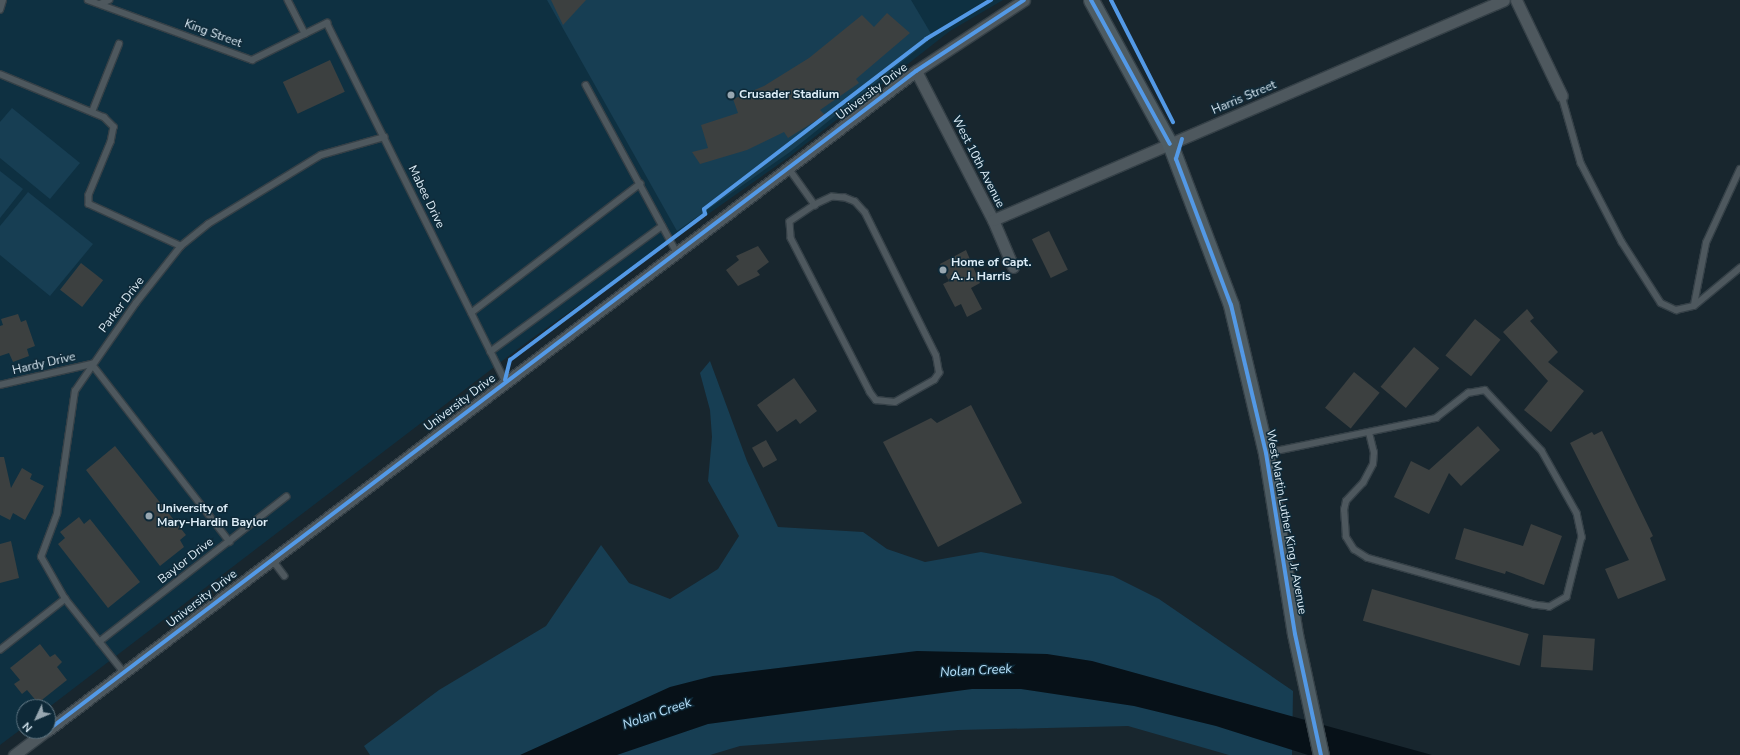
<!DOCTYPE html>
<html>
<head>
<meta charset="utf-8">
<style>
  body { margin:0 }
  #map { position:relative; width:1740px; height:755px; overflow:hidden; background:#18262e; font-family:"Nunito Sans",sans-serif }
  div>[style] { position:absolute }
  .built>* { inset:0; background:#0e3041 }
  .green>* { inset:0; background:#173e53 }
  .water>* { inset:0; background:#071118 }
  .building>* { inset:0; background:#3c4040; transform-origin:0 0 }
  .roads { filter:drop-shadow(1px 0 #354047) drop-shadow(-1px 0 #354047) drop-shadow(0 1px #354047) drop-shadow(0 -1px #354047) }
  .lane>* { height:5.5px; margin:-2.75px; padding:0 2.75px; transform-origin:2.75px; border-radius:2.75px; background:#4e585e }
  .street>* { height:11px; margin:-5.5px; padding:0 5.5px; transform-origin:5.5px; border-radius:5.5px; background:#4e585e }
  .secondary>* { height:15px; margin:-7.5px; padding:0 7.5px; transform-origin:7.5px; border-radius:7.5px; background:#4e5c63 }
  .cycleway>* { height:4px; margin:-2px; padding:0 2px; transform-origin:2px; border-radius:2px; background:#5399e6 }
  .dots>* { width:11px; height:11px; translate:-50% -50%; box-sizing:border-box; border:2px solid #0e2938; border-radius:50% }
  span { translate:-50% -50%; white-space:nowrap; text-align:center; line-height:1.15; -webkit-text-stroke:3px #0e2938; paint-order:stroke }
  .street-label { font-size:12px; color:#ddedf7 }
  .poi-label { font-size:12px; color:#ddedf7; font-weight:700 }
  .left { translate:0 -50%; text-align:left }
  .water-label { font-size:13px; color:#b8e2fc; font-style:italic }
  .north { position:absolute; left:16px; top:699px; width:40px; height:40px; box-sizing:border-box; background:#0e2938; border:1px solid #617784; border-radius:50%; rotate:226deg; font-size:11px; font-weight:700; line-height:16px; text-align:center; color:#ddedf7 }
  .north::after { content:''; display:block; margin:auto; width:14px; height:18px; background:#98a7b1; clip-path:polygon(50% 0,100% 100%,50% 72%,0 100%) }
</style>
</head>
<body>
<div id="map">
  <div class="built">
    <i style="clip-path:polygon(0 0,1003px 0,950px 31px,789px 157px,531px 339px,48px 708px,24px 707px,24px 727px,0 745px)"></i>
  </div>
  <div class="green">
    <i style="clip-path:polygon(547px 0,911px 0,933px 37px,790px 152px,677px 231px)"></i>
    <i style="clip-path:polygon(12px 108px,80px 163px,50px 199px,0 158px,0 122px)"></i>
    <i style="clip-path:polygon(0 171px,23px 189px,0 218px)"></i>
    <i style="clip-path:polygon(28px 192px,93px 244px,50px 296px,0 255px,0 226px)"></i>
    <i style="clip-path:polygon(710px 361px,747px 461px,778px 527px,863px 532px,887px 549px,925px 562px,981px 552px,1113px 576px,1159px 599px,1293px 691px,1292px 755px,1229px 755px,1128px 726px,958px 730px,740px 746px,710px 755px,370px 755px,364px 746px,439px 690px,546px 626px,601px 545px,629px 583px,670px 599px,718px 569px,739px 536px,708px 481px,712px 437px,710px 410px,700px 373px)"></i>
  </div>
  <div class="water">
    <i style="clip-path:polygon(917px 651px,1047px 654px,1092px 661px,1432px 755px,1308px 755px,1216px 726px,1134px 706px,1021px 689px,972px 689px,708px 724px,617px 755px,520px 755px,670px 687px,713px 676px)"></i>
  </div>
  <div class="building">
    <i style="clip-path:polygon(551px 0,586px 0,563px 25px)"></i>
    <i style="clip-path:polygon(887px 13px,910px 33px,856px 79px,859px 83px,820px 110px,825px 115px,788px 138px,784px 132px,747px 150px,700px 164px,692px 152px,708px 148px,701px 125px,738px 113px,733px 99px,764px 86px,809px 58px,862px 15px,874px 27px)"></i>
    <i style="left:330px;top:60px;width:35px;height:52px;rotate:65deg"></i>
    <i style="left:1049px;top:231px;width:43px;height:19px;rotate:64deg"></i>
    <i style="clip-path:polygon(758px 246px,769px 262px,757px 271px,760px 275px,738px 286px,726px 270px,739px 260px,736px 256px)"></i>
    <i style="clip-path:polygon(966px 250px,980px 283px,971px 288px,982px 309px,967px 317px,961px 304px,955px 307px,943px 284px,949px 281px,940px 264px)"></i>
    <i style="left:81px;top:263px;width:28px;height:34px;rotate:38deg"></i>
    <i style="clip-path:polygon(1527px 309px,1534px 318px,1530px 321px,1558px 352px,1548px 362px,1584px 391px,1551px 432px,1524px 410px,1548px 381px,1503px 332px)"></i>
    <i style="clip-path:polygon(18px 314px,21px 322px,26px 320px,35px 346px,27px 349px,29px 356px,13px 362px,9px 353px,0 356px,0 326px,3px 325px,1px 319px)"></i>
    <i style="left:1475px;top:319px;width:33px;height:47px;rotate:39deg"></i>
    <i style="left:1414px;top:347px;width:33px;height:52px;rotate:40deg"></i>
    <i style="left:1354px;top:372px;width:33px;height:46px;rotate:39deg"></i>
    <i style="clip-path:polygon(794px 378px,817px 411px,800px 424px,796px 419px,777px 432px,757px 405px)"></i>
    <i style="clip-path:polygon(971px 405px,1022px 503px,938px 547px,883px 442px,931px 418px,937px 423px)"></i>
    <i style="clip-path:polygon(1478px 426px,1500px 450px,1461px 486px,1449px 473px,1429px 514px,1394px 497px,1411px 461px,1429px 470px)"></i>
    <i style="clip-path:polygon(1602px 431px,1653px 536px,1650px 538px,1666px 580px,1618px 599px,1605px 569px,1629px 560px,1570px 443px,1592px 432px,1594px 435px)"></i>
    <i style="left:766px;top:440px;width:23px;height:16px;rotate:61deg"></i>
    <i style="clip-path:polygon(115px 446px,186px 535px,180px 540px,184px 547px,160px 566px,86px 470px)"></i>
    <i style="clip-path:polygon(0 457px,4px 457px,11px 488px,22px 468px,32px 474px,30px 479px,44px 486px,25px 520px,13px 513px,10px 520px,0 515px)"></i>
    <i style="clip-path:polygon(79px 517px,84px 524px,90px 519px,140px 582px,108px 608px,58px 544px,65px 538px,60px 532px)"></i>
    <i style="clip-path:polygon(1531px 524px,1562px 536px,1544px 585px,1506px 571px,1505px 574px,1455px 559px,1464px 528px,1523px 546px)"></i>
    <i style="clip-path:polygon(11px 541px,19px 578px,0 583px,0 544px)"></i>
    <i style="left:1372px;top:589px;width:163px;height:33px;rotate:16deg"></i>
    <i style="left:1543px;top:635px;width:52px;height:32px;rotate:4deg"></i>
    <i style="clip-path:polygon(40px 644px,50px 657px,55px 654px,62px 662px,57px 667px,67px 680px,38px 703px,27px 690px,22px 694px,14px 684px,20px 680px,10px 668px)"></i>
  </div>
  <div class="roads">
    <div class="lane">
      <i style="left:88px;top:0;width:175px;rotate:20.1deg"></i>
      <i style="left:252px;top:60px;width:84px;rotate:-26.3deg"></i>
      <i style="left:327px;top:23px;width:399px;rotate:63.5deg"></i>
      <i style="left:288px;top:0;width:38px;rotate:63deg"></i>
      <i style="left:100px;top:4px;width:10px;rotate:-24deg"></i>
      <i style="left:0;top:10px;width:10px;rotate:-73deg"></i>
      <i style="left:0;top:74px;width:113px;rotate:22.5deg"></i>
      <i style="left:104px;top:117px;width:14px;rotate:45deg"></i>
      <i style="left:114px;top:127px;width:15px;rotate:101deg"></i>
      <i style="left:111px;top:142px;width:57px;rotate:112.5deg"></i>
      <i style="left:89px;top:195px;width:9px;rotate:90deg"></i>
      <i style="left:89px;top:204px;width:101px;rotate:24.5deg"></i>
      <i style="left:586px;top:85px;width:189px;rotate:61.5deg"></i>
      <i style="left:1562px;top:96px;width:70px;rotate:74.2deg"></i>
      <i style="left:1581px;top:163px;width:89px;rotate:62.6deg"></i>
      <i style="left:1622px;top:242px;width:72px;rotate:57.4deg"></i>
      <i style="left:1661px;top:303px;width:17px;rotate:25deg"></i>
      <i style="left:1676px;top:310px;width:18px;rotate:-13deg"></i>
      <i style="left:1694px;top:306px;width:60px;rotate:-39.6deg"></i>
      <i style="left:92px;top:112px;width:73px;rotate:-68.3deg"></i>
      <i style="left:788px;top:167px;width:47px;rotate:54.6deg"></i>
      <i style="left:815px;top:205px;width:30px;rotate:146deg"></i>
      <i style="left:790px;top:222px;width:16px;rotate:86deg"></i>
      <i style="left:791px;top:238px;width:173px;rotate:62.8deg"></i>
      <i style="left:870px;top:392px;width:10px;rotate:53deg"></i>
      <i style="left:876px;top:400px;width:19px;rotate:6deg"></i>
      <i style="left:895px;top:402px;width:45px;rotate:-29.4deg"></i>
      <i style="left:934px;top:380px;width:9px;rotate:-54deg"></i>
      <i style="left:939px;top:373px;width:17px;rotate:-100deg"></i>
      <i style="left:936px;top:356px;width:160px;rotate:-116.4deg"></i>
      <i style="left:865px;top:213px;width:15px;rotate:-132deg"></i>
      <i style="left:855px;top:202px;width:11px;rotate:-158deg"></i>
      <i style="left:845px;top:198px;width:13px;rotate:-176deg"></i>
      <i style="left:832px;top:197px;width:19px;rotate:155deg"></i>
      <i style="left:1694px;top:305px;width:63px;rotate:-79deg"></i>
      <i style="left:1706px;top:243px;width:81px;rotate:-65.3deg"></i>
      <i style="left:471px;top:313px;width:213px;rotate:-37.4deg"></i>
      <i style="left:490px;top:352px;width:213px;rotate:-36.2deg"></i>
      <i style="left:92px;top:364px;width:225px;rotate:52.2deg"></i>
      <i style="left:0;top:385px;width:94px;rotate:-12.9deg"></i>
      <i style="left:1266px;top:453px;width:174px;rotate:-11.6deg"></i>
      <i style="left:1436px;top:418px;width:41px;rotate:-38deg"></i>
      <i style="left:1468px;top:393px;width:17px;rotate:-10deg"></i>
      <i style="left:1485px;top:390px;width:83px;rotate:46.9deg"></i>
      <i style="left:1542px;top:451px;width:71px;rotate:60.6deg"></i>
      <i style="left:1577px;top:513px;width:25px;rotate:78deg"></i>
      <i style="left:1582px;top:537px;width:62px;rotate:104deg"></i>
      <i style="left:1567px;top:597px;width:20px;rotate:150deg"></i>
      <i style="left:1550px;top:607px;width:16px;rotate:-173deg"></i>
      <i style="left:1534px;top:605px;width:173px;rotate:-164.3deg"></i>
      <i style="left:1367px;top:558px;width:15px;rotate:-148deg"></i>
      <i style="left:1354px;top:550px;width:15px;rotate:-122deg"></i>
      <i style="left:1346px;top:537px;width:27px;rotate:-94deg"></i>
      <i style="left:1344px;top:510px;width:9px;rotate:-77deg"></i>
      <i style="left:1346px;top:501px;width:25px;rotate:-47deg"></i>
      <i style="left:1363px;top:483px;width:21px;rotate:-62deg"></i>
      <i style="left:1373px;top:464px;width:11px;rotate:-85deg"></i>
      <i style="left:1374px;top:453px;width:21px;rotate:-104deg"></i>
      <i style="left:272px;top:559px;width:21px;rotate:53deg"></i>
      <i style="left:99px;top:642px;width:237px;rotate:-37.8deg"></i>
      <i style="left:0;top:650px;width:83px;rotate:-38.1deg"></i>
      <i style="left:124px;top:673px;width:95px;rotate:-128.6deg"></i>
      <i style="left:65px;top:599px;width:48px;rotate:-119.7deg"></i>
      <i style="left:41px;top:557px;width:46px;rotate:-69.6deg"></i>
      <i style="left:57px;top:514px;width:124px;rotate:-81.7deg"></i>
      <i style="left:75px;top:391px;width:107px;rotate:-55.3deg"></i>
      <i style="left:136px;top:303px;width:73px;rotate:-51.7deg"></i>
      <i style="left:181px;top:246px;width:35px;rotate:-39deg"></i>
      <i style="left:208px;top:224px;width:132px;rotate:-31.4deg"></i>
      <i style="left:321px;top:155px;width:66px;rotate:-15.9deg"></i>
    </div>
    <div class="street">
      <i style="left:1516px;top:0;width:106px;rotate:64.4deg"></i>
      <i style="left:916px;top:71px;width:168px;rotate:62.7deg"></i>
      <i style="left:993px;top:220px;width:51px;rotate:66.9deg"></i>
      <i style="left:993px;top:220px;width:556px;rotate:-23.29deg"></i>
      <i style="left:48px;top:730px;width:1090px;rotate:-37.21deg"></i>
      <i style="left:916px;top:71px;width:129px;rotate:-33.3deg"></i>
      <i style="left:14px;top:755px;width:40px;rotate:-37deg"></i>
    </div>
    <div class="secondary">
      <i style="left:1091px;top:0;width:164px;rotate:61.3deg"></i>
      <i style="left:1170px;top:144px;width:172px;rotate:69.2deg"></i>
      <i style="left:1231px;top:305px;width:152px;rotate:76.7deg"></i>
      <i style="left:1266px;top:453px;width:183px;rotate:80.9deg"></i>
      <i style="left:1295px;top:634px;width:124px;rotate:77.9deg"></i>
    </div>
  </div>
  <div class="cycleway">
    <i style="left:1091px;top:0;width:164px;rotate:61.3deg"></i>
    <i style="left:1111px;top:0;width:137px;rotate:63.1deg"></i>
    <i style="left:1182px;top:139px;width:21px;rotate:107deg"></i>
    <i style="left:1176px;top:159px;width:156px;rotate:69.4deg"></i>
    <i style="left:1231px;top:305px;width:152px;rotate:76.7deg"></i>
    <i style="left:1266px;top:453px;width:183px;rotate:80.9deg"></i>
    <i style="left:1295px;top:634px;width:124px;rotate:77.9deg"></i>
    <i style="left:505px;top:380px;width:21px;rotate:-76deg"></i>
    <i style="left:510px;top:360px;width:244px;rotate:-36.8deg"></i>
    <i style="left:705px;top:214px;width:5px;rotate:-101deg"></i>
    <i style="left:704px;top:209px;width:280px;rotate:-37.4deg"></i>
    <i style="left:926px;top:39px;width:76px;rotate:-31deg"></i>
    <i style="left:48px;top:730px;width:1090px;rotate:-37.21deg"></i>
    <i style="left:916px;top:71px;width:129px;rotate:-33.3deg"></i>
  </div>
  <div class="dots">
    <i style="left:731px;top:95px;background:#98a7b1"></i>
    <i style="left:943px;top:270px;background:#98a7b1"></i>
    <i style="left:149px;top:516px;background:#98a7b1"></i>
  </div>
  <div class="street-label">
    <span style="left:213px;top:34px;rotate:20deg">King Street</span>
    <span style="left:872px;top:92px;rotate:-37deg">University Drive</span>
    <span style="left:1244px;top:98px;rotate:-23deg">Harris Street</span>
    <span style="left:978px;top:162px;rotate:63deg">West 10th Avenue</span>
    <span style="left:426px;top:197px;rotate:64deg">Mabee Drive</span>
    <span style="left:122px;top:305px;rotate:-53deg">Parker Drive</span>
    <span style="left:44px;top:364px;rotate:-13deg">Hardy Drive</span>
    <span style="left:460px;top:403px;rotate:-37deg">University Drive</span>
    <span style="left:1286px;top:522px;rotate:80deg">West Martin Luther King Jr Avenue</span>
    <span style="left:186px;top:561px;rotate:-38deg">Baylor Drive</span>
    <span style="left:202px;top:599px;rotate:-38deg">University Drive</span>
  </div>
  <div class="poi-label">
    <span class="left" style="left:739px;top:95px">Crusader Stadium</span>
    <span class="left" style="left:951px;top:270px">Home of Capt.<br>A. J. Harris</span>
    <span class="left" style="left:157px;top:516px">University of<br>Mary-Hardin Baylor</span>
  </div>
  <div class="water-label">
    <span style="left:976px;top:671px;rotate:-3deg">Nolan Creek</span>
    <span style="left:657px;top:714px;rotate:-19deg">Nolan Creek</span>
  </div>
  <div class="north">N</div>
</div>
</body>
</html>
